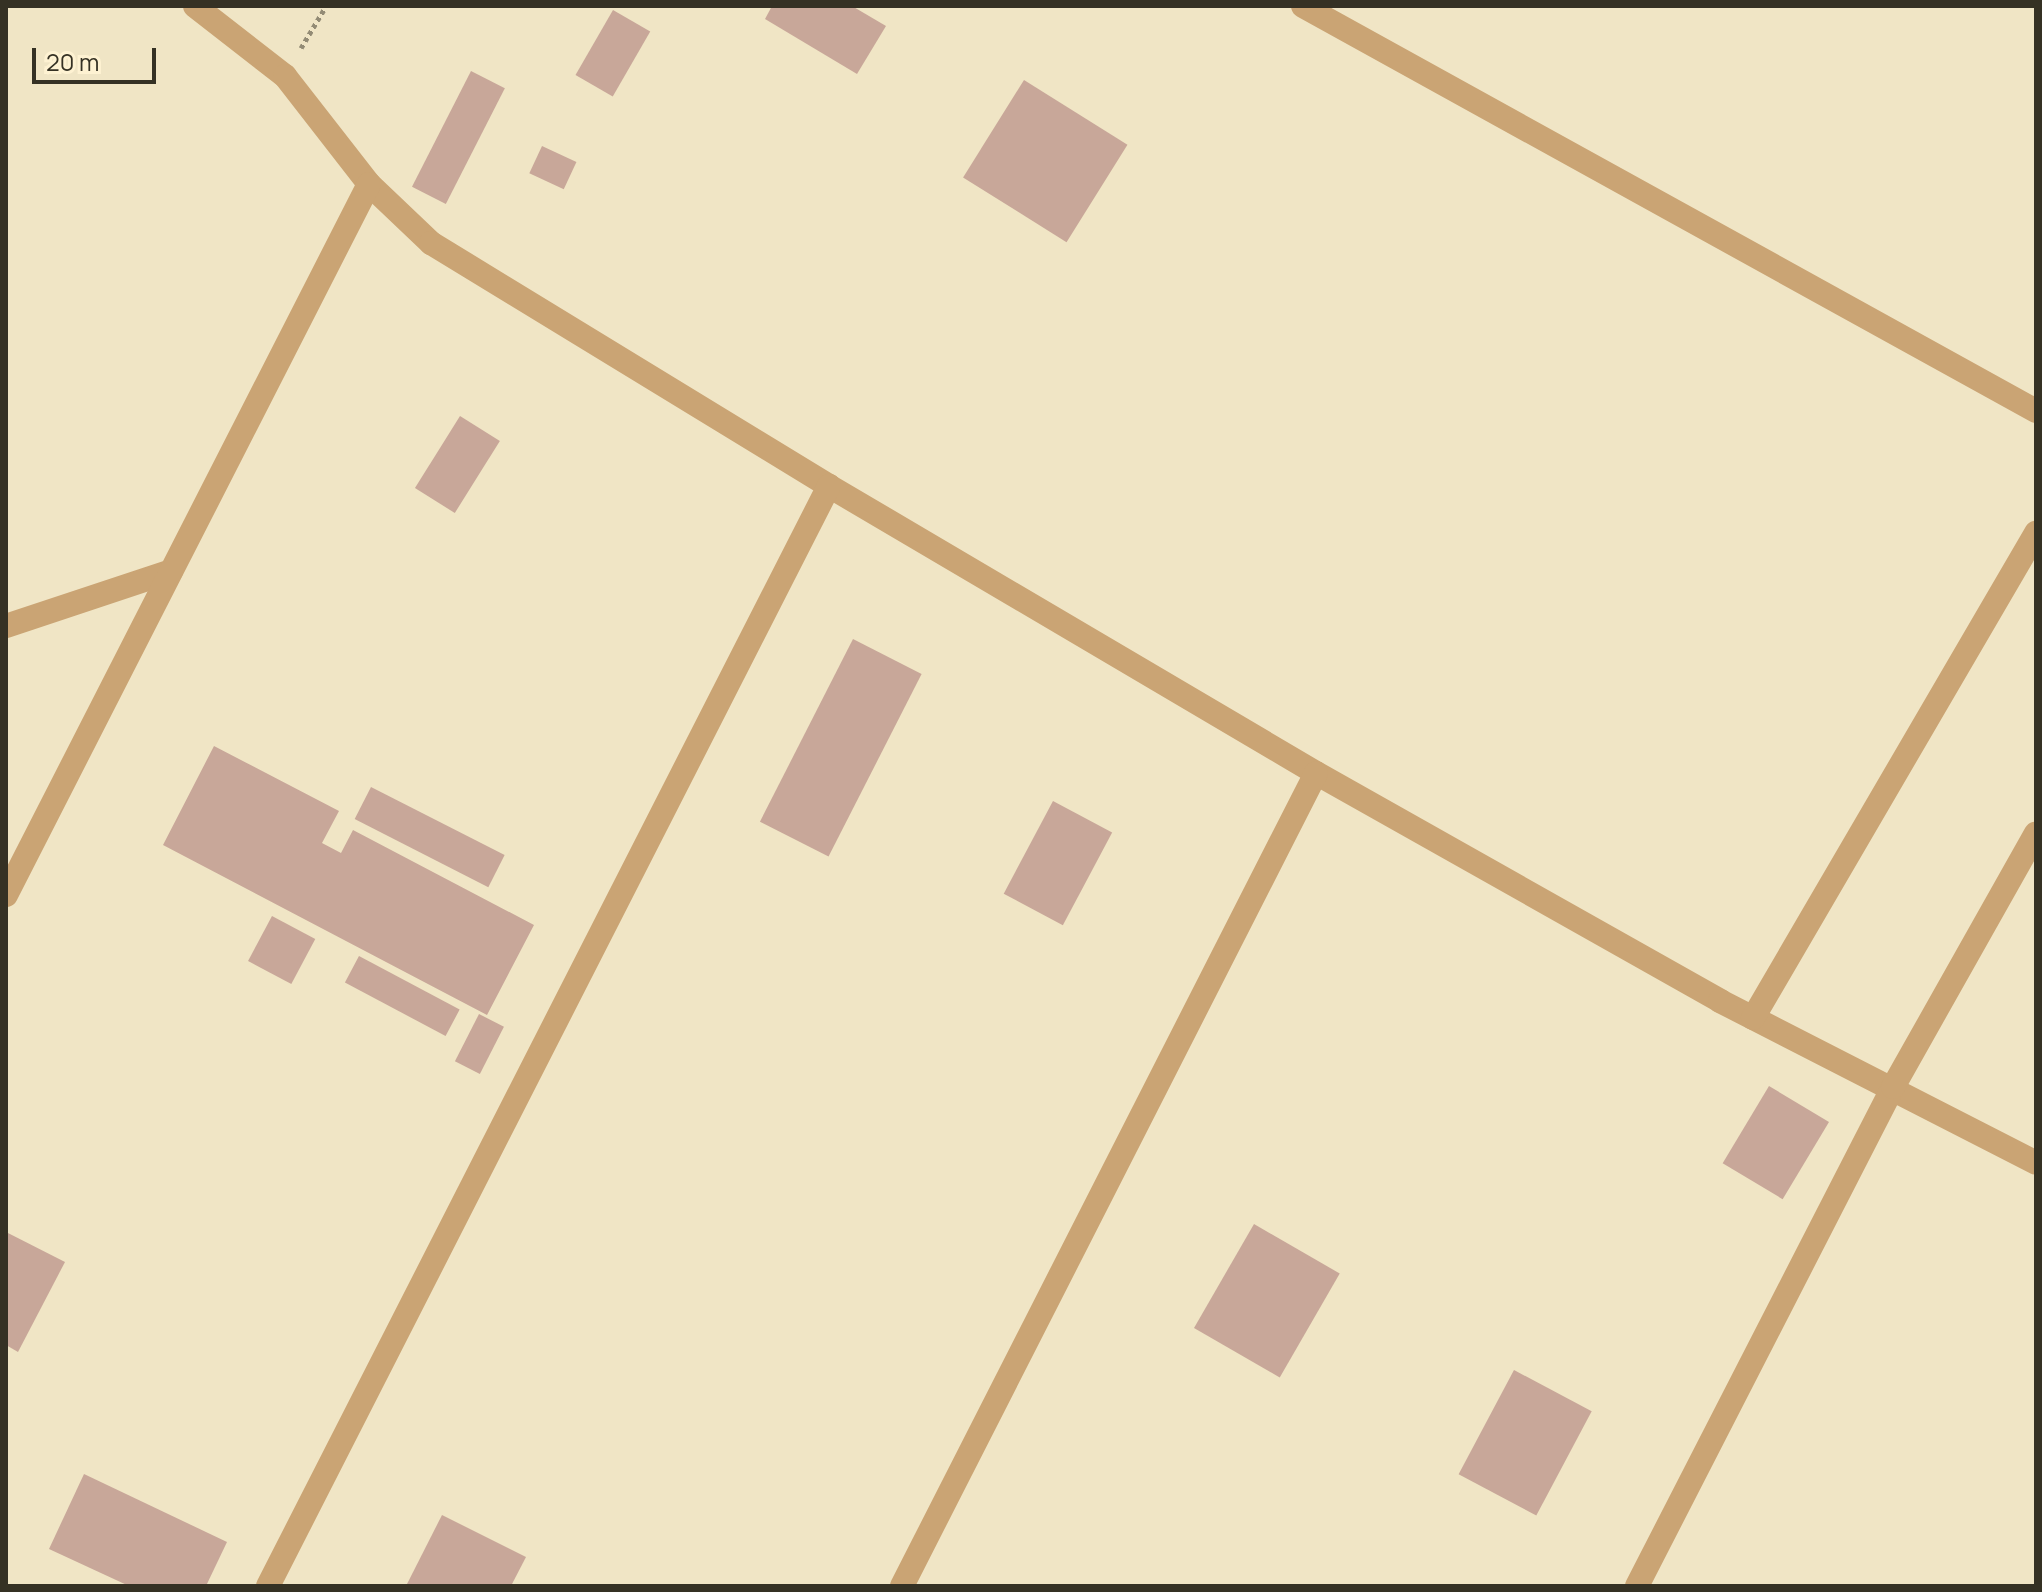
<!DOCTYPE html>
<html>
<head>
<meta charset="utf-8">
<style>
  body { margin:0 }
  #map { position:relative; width:2042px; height:1592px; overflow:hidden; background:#f0e5c5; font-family:Manrope,sans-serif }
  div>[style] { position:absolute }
  .building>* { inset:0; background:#c8a799; transform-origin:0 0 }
  .path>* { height:5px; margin-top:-2.5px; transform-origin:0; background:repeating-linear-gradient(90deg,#938b75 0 4px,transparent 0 8px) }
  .minor>* { height:24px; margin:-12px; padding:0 12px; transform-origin:12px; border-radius:12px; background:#caa474 }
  span { translate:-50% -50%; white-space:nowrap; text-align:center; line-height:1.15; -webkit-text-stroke:6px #fef2d2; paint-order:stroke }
  .frame { position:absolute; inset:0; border:8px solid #353124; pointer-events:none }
  .scale { position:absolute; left:32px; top:48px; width:124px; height:36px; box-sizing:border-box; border:4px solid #353124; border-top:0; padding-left:10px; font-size:24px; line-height:28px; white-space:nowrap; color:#353124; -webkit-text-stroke:6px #fef2d2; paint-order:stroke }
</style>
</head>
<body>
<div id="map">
  <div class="building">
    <i style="clip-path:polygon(772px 6px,852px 6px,886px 26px,857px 74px,765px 19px)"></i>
    <i style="left:613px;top:10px;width:43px;height:75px;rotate:30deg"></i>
    <i style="left:471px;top:71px;width:38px;height:130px;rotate:27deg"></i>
    <i style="left:1024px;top:80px;width:122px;height:115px;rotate:32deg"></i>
    <i style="left:542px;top:146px;width:38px;height:30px;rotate:25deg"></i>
    <i style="left:460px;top:416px;width:47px;height:85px;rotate:32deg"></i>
    <i style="left:853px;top:639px;width:77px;height:205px;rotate:27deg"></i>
    <i style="clip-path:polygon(214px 746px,339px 811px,322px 843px,341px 853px,353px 830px,534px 925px,487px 1015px,163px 845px)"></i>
    <i style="left:371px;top:787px;width:150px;height:36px;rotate:27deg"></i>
    <i style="left:1053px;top:801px;width:67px;height:105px;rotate:28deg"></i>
    <i style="left:272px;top:916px;width:49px;height:51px;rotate:28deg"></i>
    <i style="left:359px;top:956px;width:114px;height:30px;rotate:28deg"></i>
    <i style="left:479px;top:1014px;width:28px;height:53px;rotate:27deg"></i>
    <i style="left:1769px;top:1086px;width:70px;height:90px;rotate:31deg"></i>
    <i style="left:1254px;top:1224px;width:99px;height:120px;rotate:30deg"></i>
    <i style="clip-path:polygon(6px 1232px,65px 1262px,18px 1352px,6px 1345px)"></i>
    <i style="left:1514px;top:1370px;width:88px;height:118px;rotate:28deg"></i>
    <i style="clip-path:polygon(84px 1474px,227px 1542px,206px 1586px,129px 1586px,49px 1549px)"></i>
    <i style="clip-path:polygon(442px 1515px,526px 1557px,511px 1586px,406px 1586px)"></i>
  </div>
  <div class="path">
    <i style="left:301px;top:48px;width:49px;rotate:-59.2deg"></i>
  </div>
  <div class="minor">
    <i style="left:195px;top:6px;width:114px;rotate:37.9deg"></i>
    <i style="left:285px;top:76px;width:137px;rotate:52.1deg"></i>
    <i style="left:369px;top:184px;width:86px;rotate:43.6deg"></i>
    <i style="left:431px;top:243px;width:466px;rotate:31.4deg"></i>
    <i style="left:829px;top:486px;width:565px;rotate:30.51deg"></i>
    <i style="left:1316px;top:773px;width:464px;rotate:29.4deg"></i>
    <i style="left:1720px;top:1001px;width:355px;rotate:27.1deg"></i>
    <i style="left:1303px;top:6px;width:837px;rotate:28.92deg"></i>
    <i style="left:6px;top:626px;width:174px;rotate:-18.4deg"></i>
    <i style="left:6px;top:895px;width:798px;rotate:-62.95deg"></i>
    <i style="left:1753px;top:1018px;width:562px;rotate:-59.74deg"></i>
    <i style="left:268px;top:1586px;width:1235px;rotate:-62.98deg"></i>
    <i style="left:902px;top:1586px;width:912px;rotate:-63.01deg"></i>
    <i style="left:1637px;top:1586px;width:561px;rotate:-62.84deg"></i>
    <i style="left:1893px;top:1087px;width:291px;rotate:-60.6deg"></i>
  </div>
  <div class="frame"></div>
  <div class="scale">20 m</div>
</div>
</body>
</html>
